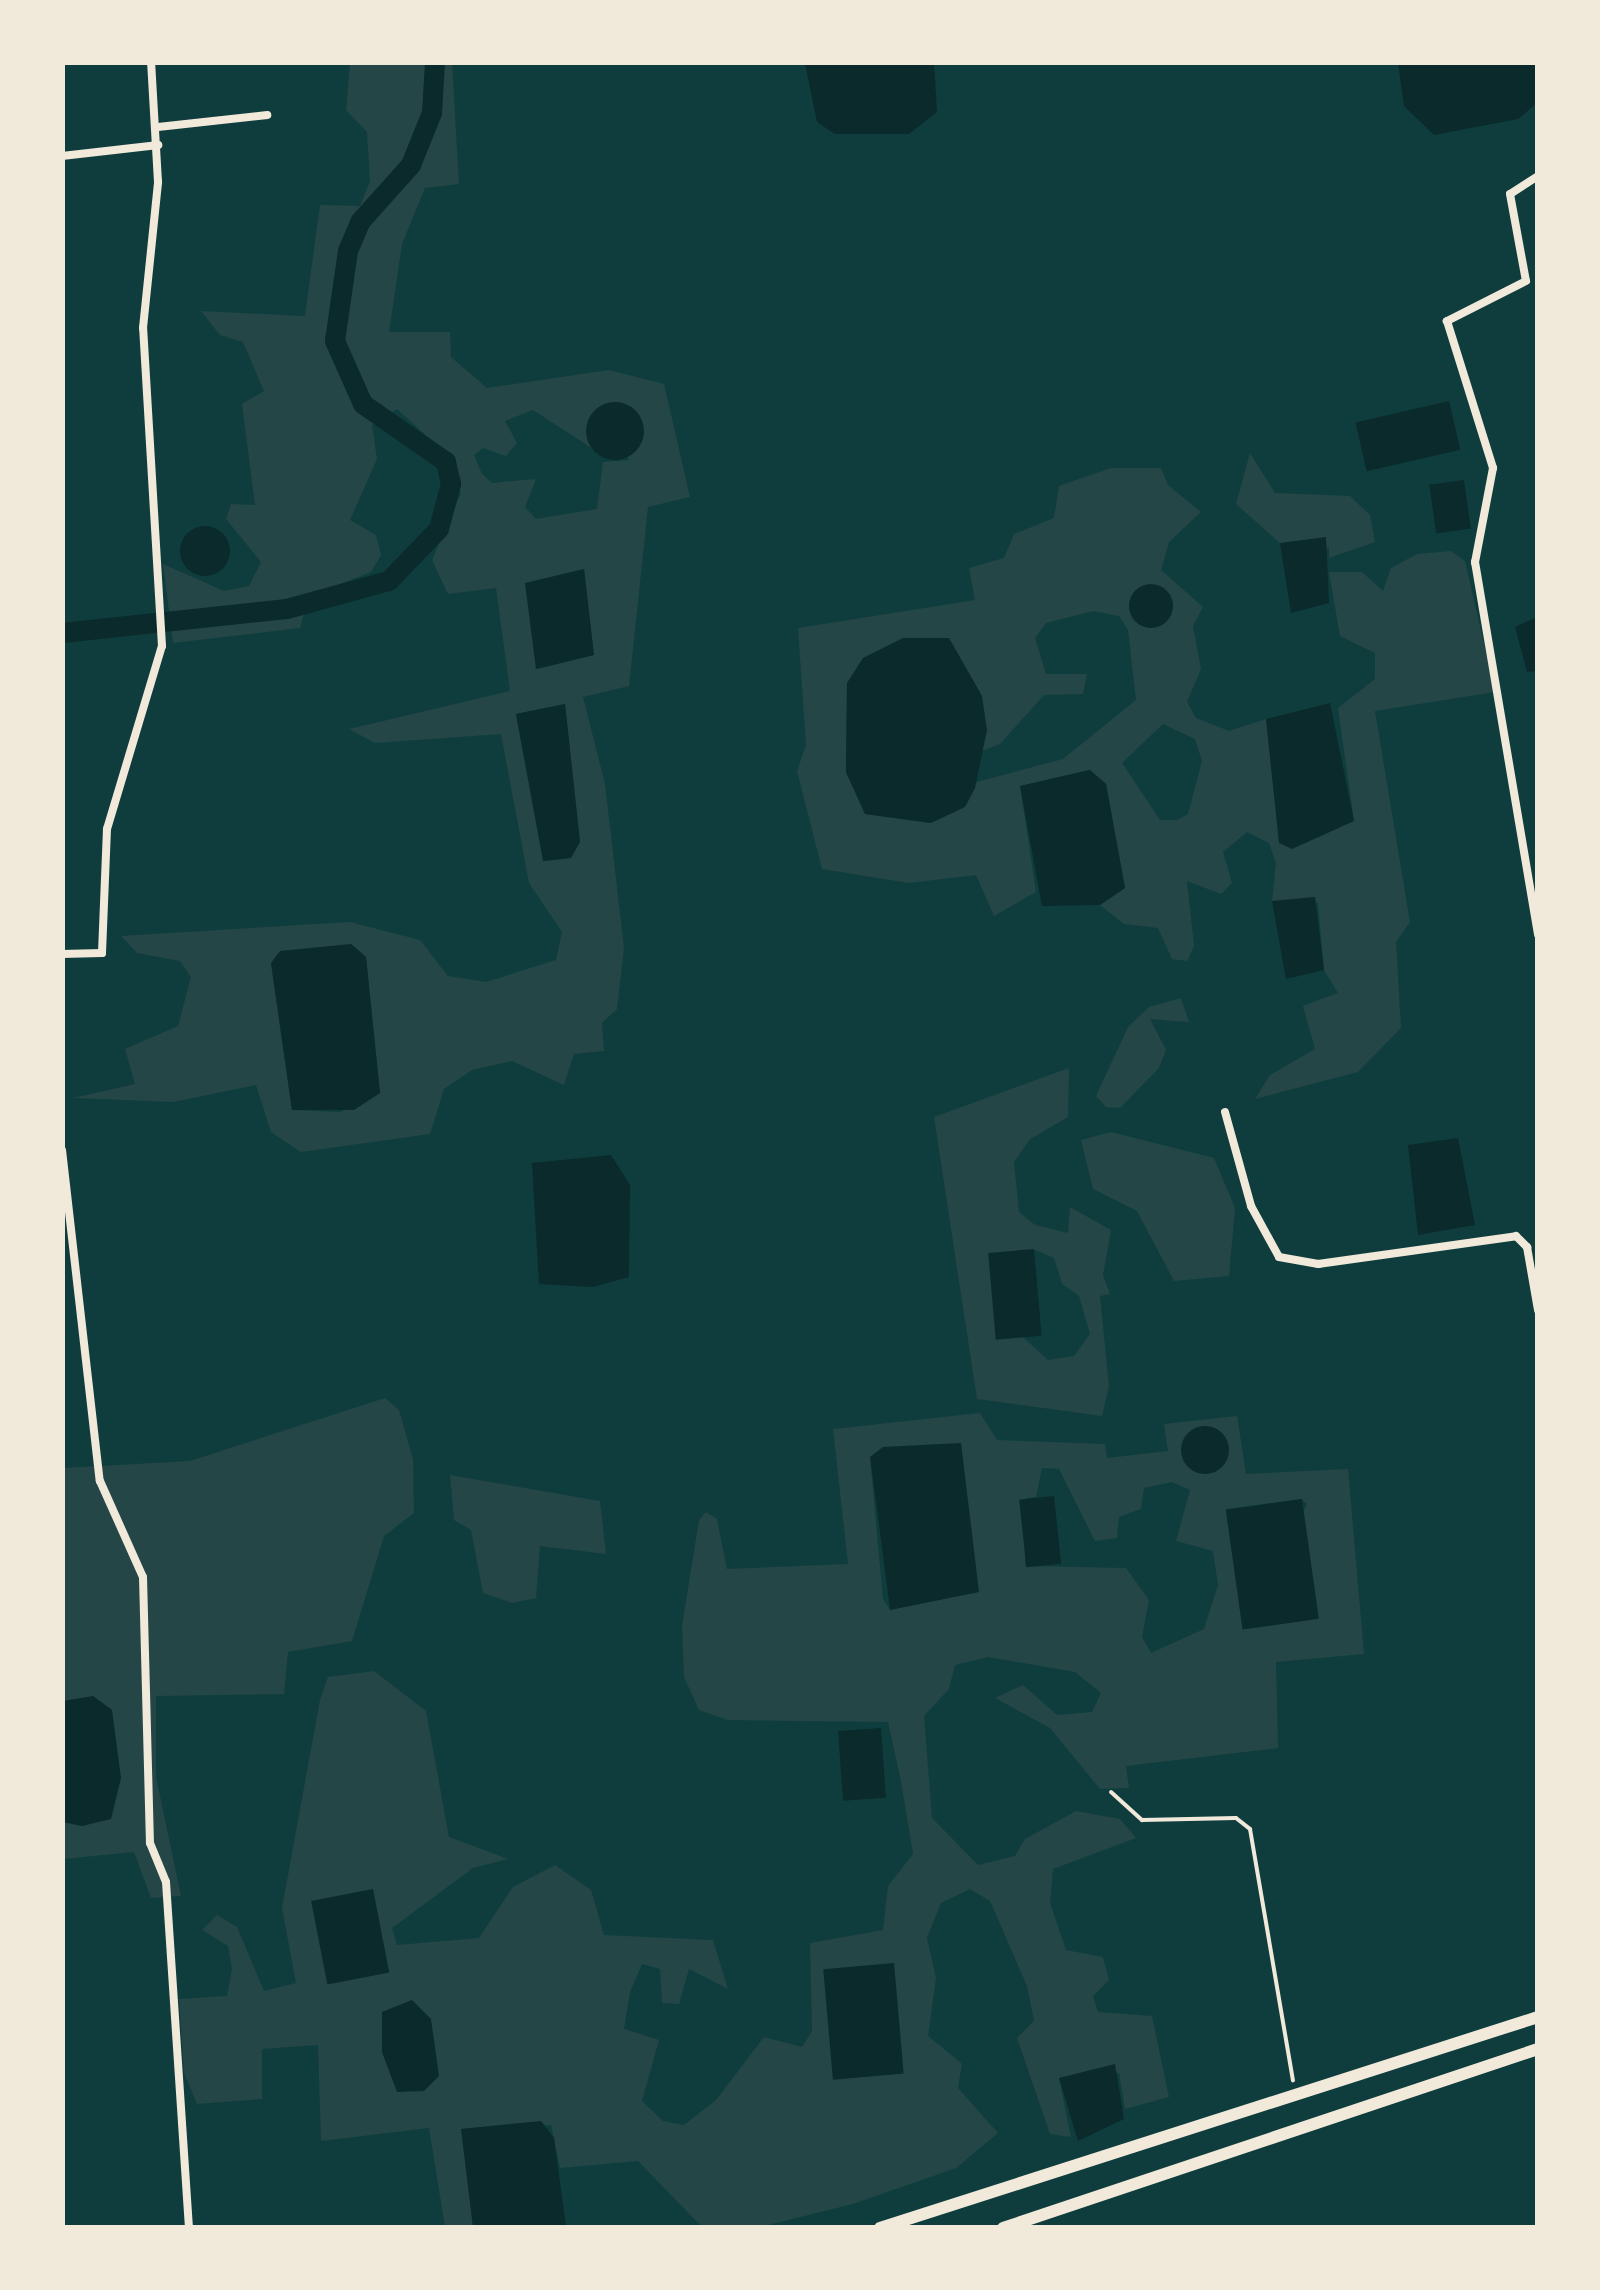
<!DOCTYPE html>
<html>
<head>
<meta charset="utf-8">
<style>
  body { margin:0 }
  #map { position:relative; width:1600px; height:2290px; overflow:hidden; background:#0f3d3e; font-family:Raleway,sans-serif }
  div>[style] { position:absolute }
  .green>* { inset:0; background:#244646 }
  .water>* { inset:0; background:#0a2a2b; transform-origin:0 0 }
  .round { border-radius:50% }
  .canal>* { height:20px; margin:-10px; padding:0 10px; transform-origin:10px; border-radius:10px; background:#0a2a2b }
  .path>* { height:4px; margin:-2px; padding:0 2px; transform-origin:2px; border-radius:2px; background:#f1e9da }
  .minor>* { height:8px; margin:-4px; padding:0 4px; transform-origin:4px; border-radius:4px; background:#f1e9da }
  .trunk>* { height:12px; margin:-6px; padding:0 6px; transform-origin:6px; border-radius:6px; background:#f1e9da }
  span { translate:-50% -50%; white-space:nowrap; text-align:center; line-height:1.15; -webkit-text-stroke:10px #f1e9da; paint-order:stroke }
  .frame { position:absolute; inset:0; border:65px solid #f1e9da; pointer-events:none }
</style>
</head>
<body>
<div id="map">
  <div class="green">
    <i style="clip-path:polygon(evenodd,350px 63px,452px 63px,459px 184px,425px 188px,402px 244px,389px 332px,450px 332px,451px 357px,487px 388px,609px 370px,664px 384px,690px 497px,648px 507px,629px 686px,583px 697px,605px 784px,624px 948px,617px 1009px,602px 1023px,604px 1051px,574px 1054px,564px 1085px,512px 1061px,472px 1070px,444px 1089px,430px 1134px,301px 1152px,271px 1132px,256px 1085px,173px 1102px,73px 1098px,135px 1084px,125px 1049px,178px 1026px,191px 977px,180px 961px,137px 953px,121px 936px,350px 922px,420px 940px,448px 976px,486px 982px,556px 960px,562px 932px,529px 883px,501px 734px,375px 743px,349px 729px,510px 691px,496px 588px,448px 594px,432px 560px,461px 493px,452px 459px,397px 409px,372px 425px,377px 459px,350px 520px,376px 535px,381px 555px,371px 572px,309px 596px,300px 628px,173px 643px,163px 564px,224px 591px,249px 586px,261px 562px,226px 519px,231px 504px,255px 505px,242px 404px,264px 391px,243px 342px,220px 335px,201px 311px,305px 316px,320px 205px,360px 206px,370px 181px,367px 132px,346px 110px,350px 63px,533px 410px,593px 449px,591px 421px,630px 460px,603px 462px,597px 509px,536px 519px,525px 507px,536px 479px,492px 483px,482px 474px,474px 455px,483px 448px,506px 456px,517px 443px,505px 421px,533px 410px,350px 63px,584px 569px,594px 655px,537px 669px,584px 569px,350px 63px,565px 704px,580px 842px,570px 858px,544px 861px,516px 714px,565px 704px,350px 63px,351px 944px,366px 957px,380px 1093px,340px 1112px,292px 1110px,271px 963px,351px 944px)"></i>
    <i style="clip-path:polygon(1250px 453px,1275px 493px,1350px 496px,1370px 515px,1375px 542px,1329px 558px,1329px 548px,1280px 543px,1236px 504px)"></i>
    <i style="clip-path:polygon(evenodd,1111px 468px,1161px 468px,1168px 485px,1201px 512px,1169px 542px,1161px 570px,1203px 607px,1193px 626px,1201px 669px,1187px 702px,1196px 718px,1229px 731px,1266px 719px,1280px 843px,1354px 821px,1338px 708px,1375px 679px,1375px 653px,1340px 636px,1329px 572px,1362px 572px,1383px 591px,1391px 568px,1417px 554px,1451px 551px,1465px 561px,1495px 692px,1375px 711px,1410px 922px,1396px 942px,1401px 1028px,1358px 1072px,1255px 1099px,1270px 1075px,1315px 1049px,1303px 1006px,1338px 993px,1324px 970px,1318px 903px,1272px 901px,1276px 863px,1269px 843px,1247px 832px,1223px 852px,1232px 883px,1221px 894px,1187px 881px,1194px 946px,1187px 961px,1172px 959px,1158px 928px,1124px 924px,1100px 905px,1125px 888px,1106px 784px,1089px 770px,1020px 786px,1036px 892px,994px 916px,976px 875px,909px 883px,822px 869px,797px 771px,806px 745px,798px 628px,975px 600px,969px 568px,1004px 558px,1014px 534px,1054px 518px,1059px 486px,1111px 468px,1093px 611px,1119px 616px,1128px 630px,1136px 700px,1063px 759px,977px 782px,931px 823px,865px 814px,846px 772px,847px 683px,987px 730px,982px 751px,1000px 744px,1044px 695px,1083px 694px,1087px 674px,1046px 674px,1035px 638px,1046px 623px,1093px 611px,1111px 468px,1163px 724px,1195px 739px,1202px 761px,1188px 814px,1177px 820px,1160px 820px,1122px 763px,1163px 724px)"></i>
    <i style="clip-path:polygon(1181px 998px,1189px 1022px,1150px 1019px,1166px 1050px,1159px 1068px,1120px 1108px,1106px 1107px,1096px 1096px,1128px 1027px,1149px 1007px)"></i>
    <i style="clip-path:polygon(evenodd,1069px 1068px,1068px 1117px,1030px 1139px,1014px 1162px,1019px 1212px,1035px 1225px,1068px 1233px,1070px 1207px,1111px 1230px,1103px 1275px,1110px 1294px,1100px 1296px,1109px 1386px,1102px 1416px,977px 1399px,934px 1117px,1069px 1068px,1033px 1249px,1054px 1258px,1062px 1284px,1079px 1296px,1090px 1334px,1074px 1356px,1048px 1360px,1024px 1338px,1033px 1249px)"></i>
    <i style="clip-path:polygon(1111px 1132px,1214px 1158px,1235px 1208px,1229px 1276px,1174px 1281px,1137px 1211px,1093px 1189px,1081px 1140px)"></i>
    <i style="clip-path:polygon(385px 1398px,399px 1410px,413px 1459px,414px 1513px,384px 1536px,352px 1641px,288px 1652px,284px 1694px,156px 1696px,156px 1777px,181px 1896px,151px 1898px,134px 1852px,63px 1859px,63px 1468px,190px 1461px)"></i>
    <i style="clip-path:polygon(evenodd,980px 1413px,997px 1440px,1105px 1444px,1107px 1458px,1168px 1451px,1164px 1424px,1237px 1416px,1246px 1474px,1348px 1469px,1364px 1654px,1276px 1662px,1278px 1748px,1126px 1766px,1129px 1788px,1100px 1789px,1050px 1728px,995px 1698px,1023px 1685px,1057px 1715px,1092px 1712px,1101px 1693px,1075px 1672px,988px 1657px,955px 1665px,949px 1689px,924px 1716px,932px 1818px,978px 1865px,1015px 1856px,1025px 1839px,1076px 1811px,1120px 1819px,1136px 1838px,1053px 1869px,1050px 1903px,1066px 1950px,1103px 1957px,1109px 1980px,1093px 1996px,1098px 2012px,1152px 2016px,1169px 2097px,1125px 2109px,1119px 2073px,1059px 2078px,1071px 2137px,1050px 2134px,1017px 2038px,1034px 2021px,1027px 1986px,990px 1901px,970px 1889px,941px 1903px,927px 1938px,936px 1978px,928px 2036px,962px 2064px,958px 2088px,998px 2133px,956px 2168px,853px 2204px,760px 2227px,702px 2227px,638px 2161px,560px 2168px,551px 2125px,462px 2129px,473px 2227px,445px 2227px,429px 2128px,321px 2141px,318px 2045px,262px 2049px,262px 2099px,197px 2104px,184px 2073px,179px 1999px,227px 1996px,232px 1969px,228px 1946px,202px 1930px,217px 1915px,237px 1927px,264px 1991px,296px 1983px,282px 1908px,320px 1700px,328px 1677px,374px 1671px,426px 1711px,449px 1837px,508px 1859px,473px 1868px,392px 1928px,397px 1945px,479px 1938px,513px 1887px,555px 1865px,591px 1890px,604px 1935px,713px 1940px,728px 1989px,689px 1969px,679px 2004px,662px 2003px,660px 1969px,642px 1964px,630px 1992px,624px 2029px,659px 2040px,642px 2101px,663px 2121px,684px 2125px,716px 2100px,764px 2037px,802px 2047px,812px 2031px,810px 1943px,883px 1930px,888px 1886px,913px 1854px,901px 1781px,888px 1722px,728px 1720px,699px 1710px,684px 1677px,682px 1626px,699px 1520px,706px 1512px,717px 1519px,727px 1569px,848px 1564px,833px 1429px,980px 1413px,870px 1457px,890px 1610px,883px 1599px,870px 1457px,980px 1413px,1042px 1468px,1059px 1469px,1095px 1541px,1117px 1538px,1119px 1517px,1141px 1509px,1144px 1488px,1172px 1482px,1190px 1490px,1176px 1541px,1213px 1551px,1218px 1585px,1204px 1629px,1151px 1653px,1142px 1637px,1149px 1600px,1126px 1568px,1025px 1566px,1026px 1498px,1036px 1497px,1042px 1468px,980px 1413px,1301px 1499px,1307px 1504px,1246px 1628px,1226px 1509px,1301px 1499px)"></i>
    <i style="clip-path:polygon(450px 1475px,600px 1501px,606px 1554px,540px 1546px,536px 1598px,512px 1603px,483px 1593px,471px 1530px,454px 1520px)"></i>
  </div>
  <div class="water">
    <i style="clip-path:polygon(805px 63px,934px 63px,937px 112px,909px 134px,835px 134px,817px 122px)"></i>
    <i style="clip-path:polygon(1398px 63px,1537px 63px,1537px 103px,1518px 119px,1434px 135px,1404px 106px)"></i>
    <i style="left:1449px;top:401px;width:50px;height:96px;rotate:77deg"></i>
    <i class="round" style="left:586px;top:402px;width:58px;height:58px"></i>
    <i style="left:1464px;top:480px;width:49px;height:35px;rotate:82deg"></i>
    <i class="round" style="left:180px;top:526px;width:50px;height:50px"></i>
    <i style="clip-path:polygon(1326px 537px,1329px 603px,1291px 613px,1280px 543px)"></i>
    <i style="clip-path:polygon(584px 569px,594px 655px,536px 669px,525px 583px)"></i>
    <i class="round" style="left:1129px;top:584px;width:44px;height:44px"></i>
    <i style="clip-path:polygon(1537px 617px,1537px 671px,1527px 672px,1515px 627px)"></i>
    <i style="clip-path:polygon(903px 638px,949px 638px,982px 696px,987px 730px,975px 788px,965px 807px,931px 823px,865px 814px,846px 772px,847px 683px,863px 658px)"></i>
    <i style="clip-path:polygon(1330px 703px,1354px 821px,1292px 849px,1279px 843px,1266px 719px)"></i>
    <i style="clip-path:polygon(565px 704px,580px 842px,571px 858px,543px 861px,516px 714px)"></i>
    <i style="clip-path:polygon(1090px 770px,1106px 784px,1125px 888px,1100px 905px,1042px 906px,1020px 786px)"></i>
    <i style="clip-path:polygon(1315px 897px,1324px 970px,1286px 979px,1272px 901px)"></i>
    <i style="clip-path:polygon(351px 944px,366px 957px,380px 1093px,354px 1110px,292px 1110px,271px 963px,280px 951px)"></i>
    <i style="clip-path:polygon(1458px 1138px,1475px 1225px,1418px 1235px,1408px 1145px)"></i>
    <i style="clip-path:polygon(611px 1155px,630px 1185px,629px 1277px,593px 1287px,539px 1284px,532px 1163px)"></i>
    <i style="left:1034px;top:1249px;width:87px;height:46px;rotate:85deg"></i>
    <i class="round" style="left:1181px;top:1426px;width:48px;height:48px"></i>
    <i style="clip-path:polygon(961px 1443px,979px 1592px,890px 1610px,870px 1457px,883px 1447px)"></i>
    <i style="left:1054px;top:1496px;width:68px;height:35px;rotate:84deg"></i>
    <i style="left:1302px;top:1499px;width:121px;height:77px;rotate:82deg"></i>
    <i style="clip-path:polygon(93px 1696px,112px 1710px,121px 1778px,111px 1819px,82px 1826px,63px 1822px,63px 1701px)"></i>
    <i style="left:881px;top:1728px;width:70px;height:43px;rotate:86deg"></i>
    <i style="left:373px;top:1889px;width:85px;height:63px;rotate:79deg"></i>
    <i style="left:894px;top:1963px;width:111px;height:71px;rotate:85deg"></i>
    <i style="clip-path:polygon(412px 2000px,431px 2019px,439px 2076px,424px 2091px,397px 2092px,382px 2052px,382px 2012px)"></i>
    <i style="clip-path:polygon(1115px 2064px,1124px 2119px,1078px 2141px,1059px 2078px)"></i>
    <i style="clip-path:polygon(541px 2121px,554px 2138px,566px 2227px,473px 2227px,461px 2129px)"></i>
  </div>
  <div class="canal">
    <i style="left:62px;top:633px;width:226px;rotate:-6.1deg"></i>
    <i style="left:287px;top:609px;width:106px;rotate:-15.4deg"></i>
    <i style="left:389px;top:581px;width:72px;rotate:-46.1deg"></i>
    <i style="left:439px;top:529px;width:47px;rotate:-75.1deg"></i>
    <i style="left:451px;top:484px;width:23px;rotate:-103deg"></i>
    <i style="left:446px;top:462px;width:101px;rotate:-145.1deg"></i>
    <i style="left:363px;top:404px;width:69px;rotate:-114deg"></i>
    <i style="left:335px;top:341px;width:91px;rotate:-81.8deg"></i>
    <i style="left:348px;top:251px;width:33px;rotate:-67deg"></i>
    <i style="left:361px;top:221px;width:75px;rotate:-48.2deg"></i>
    <i style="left:411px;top:165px;width:56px;rotate:-68deg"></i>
    <i style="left:432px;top:113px;width:51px;rotate:-86.6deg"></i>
  </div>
  <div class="path">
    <i style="left:1111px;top:1792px;width:42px;rotate:42.1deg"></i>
    <i style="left:1142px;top:1820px;width:94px;rotate:-1.2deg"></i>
    <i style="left:1236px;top:1818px;width:18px;rotate:38deg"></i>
    <i style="left:1250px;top:1829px;width:255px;rotate:80.3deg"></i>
  </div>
  <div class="minor">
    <i style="left:158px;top:127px;width:110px;rotate:-6.3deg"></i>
    <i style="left:62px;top:156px;width:97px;rotate:-6.5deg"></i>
    <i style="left:1538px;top:176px;width:33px;rotate:147deg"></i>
    <i style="left:1510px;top:194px;width:88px;rotate:79.6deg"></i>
    <i style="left:1526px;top:281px;width:89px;rotate:153.1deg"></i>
    <i style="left:1447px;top:321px;width:154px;rotate:72.6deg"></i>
    <i style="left:1493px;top:468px;width:96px;rotate:100.8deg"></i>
    <i style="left:1475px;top:562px;width:378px;rotate:80.4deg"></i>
    <i style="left:62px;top:954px;width:40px;rotate:-1.4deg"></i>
    <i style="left:102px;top:953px;width:124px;rotate:-87.7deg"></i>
    <i style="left:107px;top:829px;width:191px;rotate:-73.3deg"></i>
    <i style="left:162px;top:646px;width:319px;rotate:-93.4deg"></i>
    <i style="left:143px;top:328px;width:147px;rotate:-84.1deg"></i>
    <i style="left:158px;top:182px;width:120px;rotate:-93.3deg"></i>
    <i style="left:1225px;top:1112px;width:98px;rotate:74.5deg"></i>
    <i style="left:1251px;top:1206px;width:58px;rotate:61.2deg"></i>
    <i style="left:1279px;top:1257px;width:40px;rotate:10deg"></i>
    <i style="left:1318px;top:1264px;width:200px;rotate:-8deg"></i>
    <i style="left:1516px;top:1236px;width:16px;rotate:45deg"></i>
    <i style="left:1527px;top:1247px;width:64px;rotate:80.1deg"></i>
    <i style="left:62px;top:1150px;width:333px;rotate:83.5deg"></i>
    <i style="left:100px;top:1481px;width:105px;rotate:65.9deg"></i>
    <i style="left:143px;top:1577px;width:266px;rotate:88.5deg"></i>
    <i style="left:150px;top:1843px;width:42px;rotate:67.7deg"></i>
    <i style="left:166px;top:1882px;width:347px;rotate:86.2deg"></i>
  </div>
  <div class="trunk">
    <i style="left:880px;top:2228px;width:691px;rotate:-17.78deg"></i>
    <i style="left:1003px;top:2228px;width:564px;rotate:-18.5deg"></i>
  </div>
  <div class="frame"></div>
</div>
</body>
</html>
